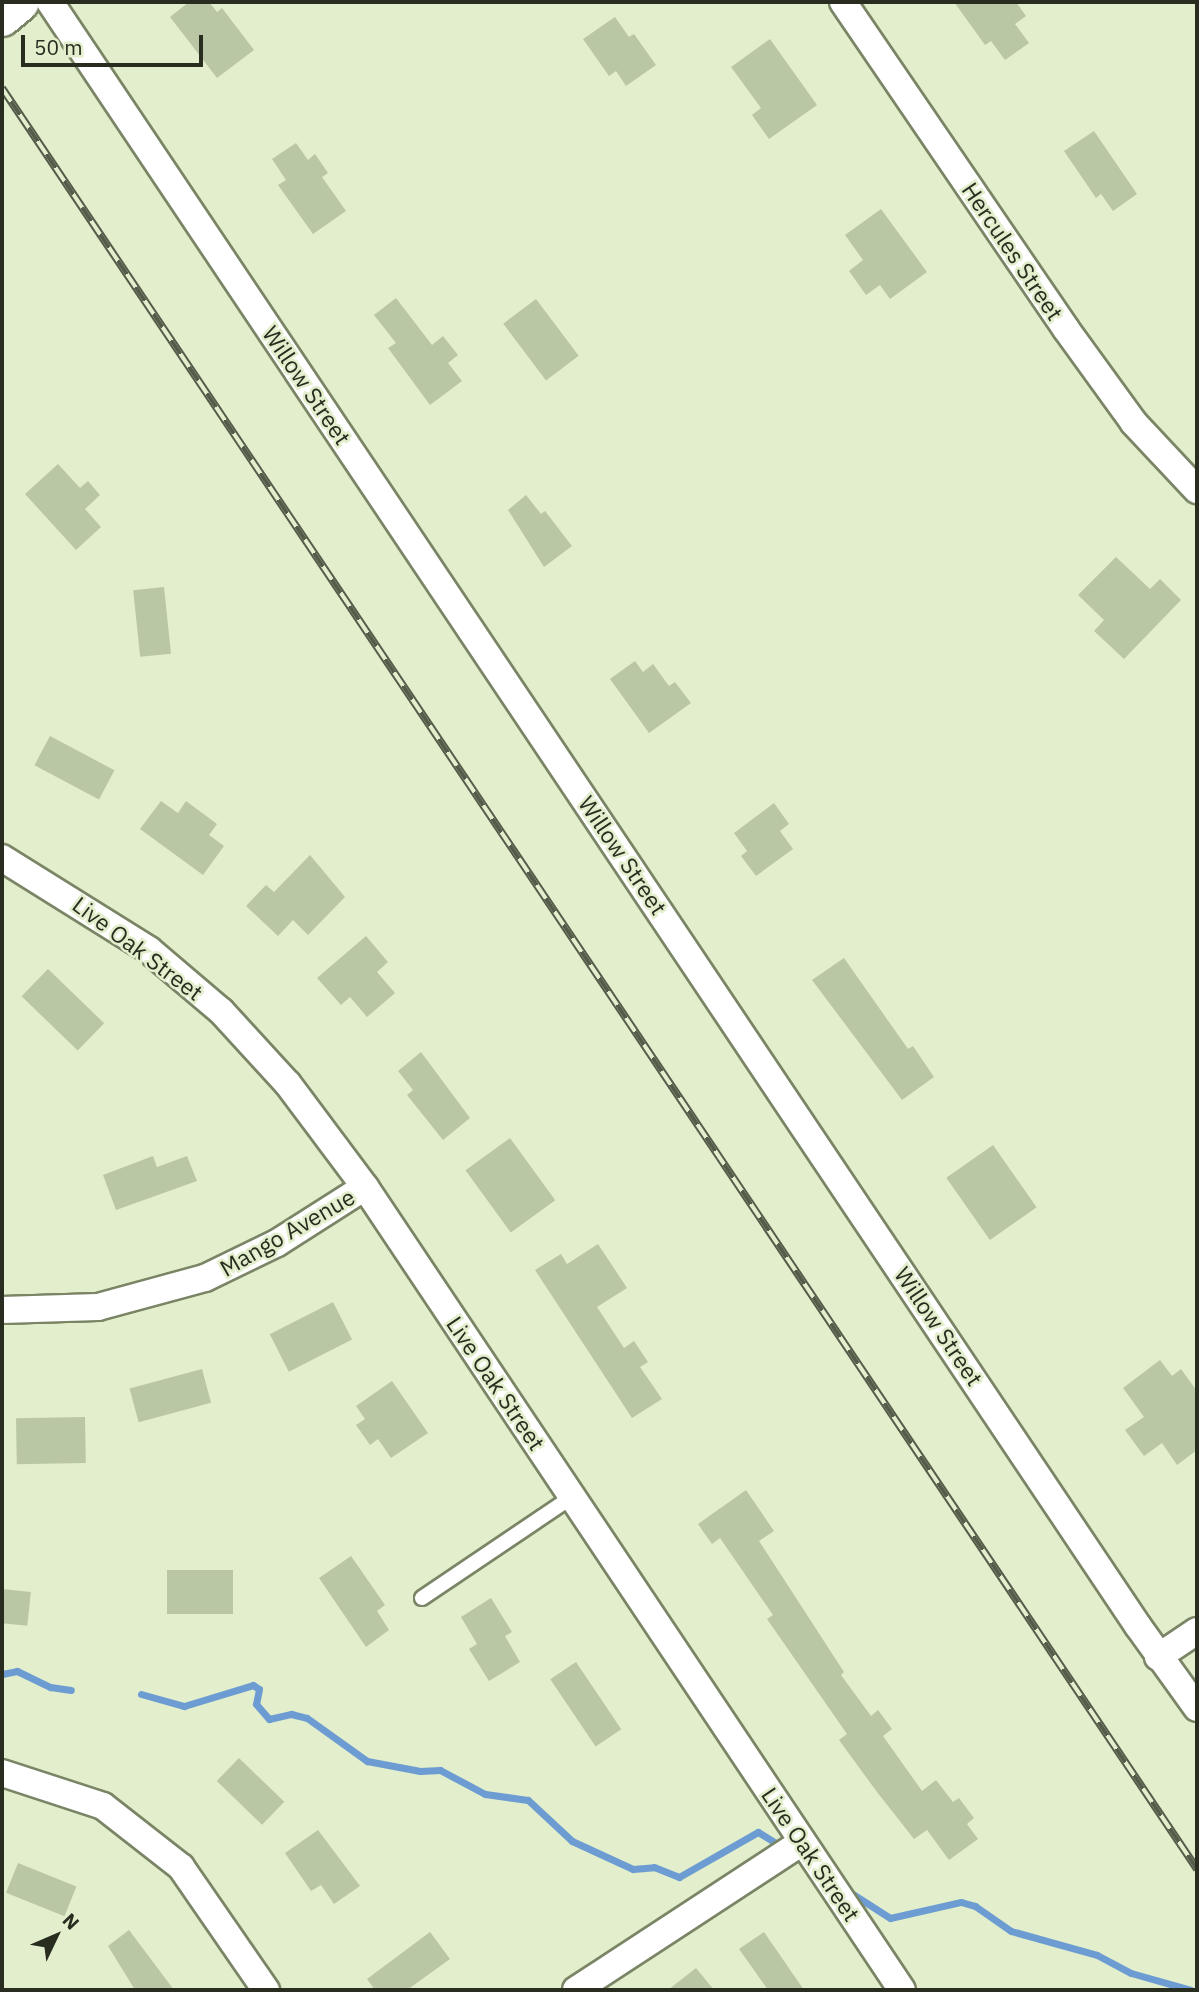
<!DOCTYPE html>
<html>
<head>
<meta charset="utf-8">
<style>
  body { margin:0 }
  #map { position:relative; width:1199px; height:1992px; overflow:hidden; background:#e2eecc; font-family:"IBM Plex Sans",sans-serif }
  div>[style] { position:absolute }
  .stream>* { height:7px; margin:-3.5px; padding:0 3.5px; transform-origin:3.5px; border-radius:3.5px; background:#6c9cd2 }
  .building>* { inset:0; background:#bac7a5; transform-origin:0 0 }
  .roads { filter:drop-shadow(2px 0 #7a8566) drop-shadow(-2px 0 #7a8566) drop-shadow(0 2px #7a8566) drop-shadow(0 -2px #7a8566) }
  .service>* { height:14px; margin:-7px; padding:0 7px; transform-origin:7px; border-radius:7px; background:#fff }
  .minor>* { height:26px; margin:-13px; padding:0 13px; transform-origin:13px; border-radius:13px; background:#fff }
  .primary>* { height:38px; margin:-19px; padding:0 19px; transform-origin:19px; border-radius:19px; background:#fff }
  .rail>* { height:8px; margin-top:-4px; transform-origin:0; background:repeating-linear-gradient(90deg,#e2eecc 0 16px,#555c4a 0 32px); box-sizing:border-box; border-block:2px solid #555c4a }
  span { translate:-50% -50%; white-space:nowrap; text-align:center; line-height:1.15; -webkit-text-stroke:5px #e2eecc; paint-order:stroke }
  .street-label { font-size:23px; color:#282d20 }
  .frame { position:absolute; inset:0; border:4px solid #282d20; pointer-events:none }
  .north { position:absolute; left:21px; top:1901px; width:70px; height:70px; -webkit-text-stroke:5px #e2eecc; paint-order:stroke; rotate:46deg; font-size:19px; font-weight:700; line-height:28px; text-align:center; color:#282d20 }
  .north::after { content:''; display:block; margin:auto; width:24px; height:32px; background:#282d20; clip-path:polygon(50% 0,100% 100%,50% 72%,0 100%) }
  .scale { position:absolute; left:21px; top:35px; width:182px; height:32px; box-sizing:border-box; border:4px solid #282d20; border-top:0; padding-left:9px; font-size:21px; line-height:24px; white-space:nowrap; color:#282d20; -webkit-text-stroke:5px #e2eecc; paint-order:stroke }
</style>
</head>
<body>
<div id="map">
  <div class="stream">
    <i style="left:2px;top:1674px;width:15px;rotate:-11deg"></i>
    <i style="left:17px;top:1671px;width:37px;rotate:26deg"></i>
    <i style="left:50px;top:1687px;width:21px;rotate:8deg"></i>
    <i style="left:141px;top:1694px;width:45px;rotate:15.6deg"></i>
    <i style="left:184px;top:1706px;width:72px;rotate:-16.9deg"></i>
    <i style="left:253px;top:1685px;width:7px;rotate:34deg"></i>
    <i style="left:259px;top:1689px;width:15px;rotate:101deg"></i>
    <i style="left:256px;top:1704px;width:20px;rotate:49deg"></i>
    <i style="left:269px;top:1719px;width:23px;rotate:-13deg"></i>
    <i style="left:291px;top:1714px;width:16px;rotate:14deg"></i>
    <i style="left:307px;top:1718px;width:74px;rotate:35.6deg"></i>
    <i style="left:367px;top:1761px;width:54px;rotate:10.7deg"></i>
    <i style="left:420px;top:1771px;width:20px;rotate:-3deg"></i>
    <i style="left:440px;top:1770px;width:51px;rotate:28.1deg"></i>
    <i style="left:485px;top:1794px;width:43px;rotate:7.9deg"></i>
    <i style="left:528px;top:1800px;width:60px;rotate:43deg"></i>
    <i style="left:572px;top:1841px;width:67px;rotate:24.7deg"></i>
    <i style="left:633px;top:1869px;width:21px;rotate:-5deg"></i>
    <i style="left:654px;top:1867px;width:27px;rotate:22deg"></i>
    <i style="left:679px;top:1877px;width:91px;rotate:-29.7deg"></i>
    <i style="left:758px;top:1832px;width:28px;rotate:32deg"></i>
    <i style="left:848px;top:1891px;width:50px;rotate:32.7deg"></i>
    <i style="left:890px;top:1918px;width:73px;rotate:-12.7deg"></i>
    <i style="left:961px;top:1902px;width:15px;rotate:16deg"></i>
    <i style="left:975px;top:1906px;width:44px;rotate:34.8deg"></i>
    <i style="left:1011px;top:1931px;width:89px;rotate:15.6deg"></i>
    <i style="left:1097px;top:1955px;width:38px;rotate:28deg"></i>
    <i style="left:1131px;top:1973px;width:62px;rotate:15.8deg"></i>
  </div>
  <div class="building">
    <i style="clip-path:polygon(189px 2px,209px 2px,217px 12px,222px 8px,254px 50px,217px 78px,170px 17px)"></i>
    <i style="clip-path:polygon(954px 2px,1016px 2px,1026px 16px,1015px 24px,1029px 43px,1005px 60px,991px 41px,985px 45px)"></i>
    <i style="clip-path:polygon(615px 17px,629px 37px,634px 34px,656px 65px,626px 86px,616px 71px,609px 76px,583px 39px)"></i>
    <i style="clip-path:polygon(770px 39px,817px 105px,769px 139px,752px 115px,761px 108px,731px 67px)"></i>
    <i style="clip-path:polygon(1094px 131px,1137px 194px,1113px 211px,1101px 194px,1096px 198px,1064px 151px)"></i>
    <i style="clip-path:polygon(296px 143px,308px 160px,315px 154px,328px 173px,322px 177px,346px 211px,313px 234px,278px 185px,286px 180px,272px 159px)"></i>
    <i style="clip-path:polygon(881px 209px,927px 272px,890px 299px,880px 285px,866px 295px,849px 271px,863px 260px,845px 235px)"></i>
    <i style="clip-path:polygon(396px 298px,432px 345px,443px 336px,458px 355px,448px 363px,462px 381px,430px 405px,388px 348px,396px 343px,374px 315px)"></i>
    <i style="left:536px;top:299px;width:71px;height:41px;rotate:53deg"></i>
    <i style="clip-path:polygon(58px 464px,80px 488px,88px 481px,100px 495px,85px 509px,101px 527px,76px 550px,25px 494px)"></i>
    <i style="clip-path:polygon(526px 495px,541px 514px,545px 511px,572px 546px,544px 567px,508px 510px)"></i>
    <i style="clip-path:polygon(1116px 557px,1150px 589px,1160px 579px,1181px 600px,1124px 659px,1094px 631px,1104px 620px,1078px 595px)"></i>
    <i style="left:164px;top:587px;width:67px;height:31px;rotate:84deg"></i>
    <i style="clip-path:polygon(635px 661px,643px 672px,653px 664px,669px 686px,675px 682px,691px 703px,649px 733px,610px 679px)"></i>
    <i style="left:50px;top:736px;width:73px;height:33px;rotate:28deg"></i>
    <i style="clip-path:polygon(161px 801px,178px 813px,186px 801px,217px 824px,209px 835px,224px 846px,203px 875px,140px 829px)"></i>
    <i style="clip-path:polygon(774px 803px,789px 824px,780px 831px,793px 849px,756px 876px,741px 856px,747px 851px,734px 833px)"></i>
    <i style="clip-path:polygon(310px 855px,345px 897px,308px 935px,293px 920px,278px 936px,246px 906px,266px 885px,274px 892px)"></i>
    <i style="clip-path:polygon(366px 936px,388px 962px,377px 972px,395px 993px,367px 1017px,350px 997px,341px 1005px,317px 978px)"></i>
    <i style="clip-path:polygon(844px 958px,908px 1049px,913px 1046px,934px 1077px,902px 1100px,812px 980px)"></i>
    <i style="left:48px;top:969px;width:78px;height:38px;rotate:44deg"></i>
    <i style="clip-path:polygon(421px 1052px,470px 1118px,443px 1140px,407px 1095px,413px 1090px,398px 1071px)"></i>
    <i style="left:510px;top:1138px;width:77px;height:55px;rotate:54deg"></i>
    <i style="left:993px;top:1145px;width:76px;height:57px;rotate:55deg"></i>
    <i style="clip-path:polygon(153px 1156px,157px 1167px,187px 1156px,197px 1181px,116px 1210px,103px 1175px)"></i>
    <i style="clip-path:polygon(598px 1244px,627px 1288px,597px 1307px,624px 1348px,634px 1341px,648px 1362px,640px 1367px,662px 1399px,632px 1418px,535px 1270px,561px 1254px,567px 1264px)"></i>
    <i style="left:333px;top:1302px;width:42px;height:71px;rotate:63deg"></i>
    <i style="clip-path:polygon(1160px 1360px,1172px 1376px,1181px 1369px,1197px 1391px,1197px 1450px,1177px 1465px,1162px 1443px,1144px 1456px,1125px 1430px,1144px 1417px,1123px 1388px)"></i>
    <i style="left:202px;top:1369px;width:35px;height:75px;rotate:75deg"></i>
    <i style="clip-path:polygon(392px 1381px,428px 1433px,391px 1458px,378px 1439px,370px 1445px,356px 1425px,365px 1419px,356px 1406px)"></i>
    <i style="left:85px;top:1417px;width:46px;height:69px;rotate:89deg"></i>
    <i style="clip-path:polygon(746px 1490px,774px 1531px,759px 1541px,844px 1672px,841px 1675px,871px 1716px,878px 1710px,892px 1729px,883px 1736px,922px 1791px,936px 1780px,953px 1802px,959px 1798px,974px 1818px,967px 1824px,978px 1839px,949px 1860px,927px 1830px,914px 1839px,877px 1792px,839px 1740px,847px 1734px,767px 1619px,773px 1615px,720px 1538px,712px 1544px,698px 1524px)"></i>
    <i style="clip-path:polygon(351px 1556px,385px 1605px,377px 1611px,389px 1630px,366px 1647px,319px 1578px)"></i>
    <i style="left:167px;top:1570px;width:66px;height:44px"></i>
    <i style="left:2px;top:1589px;width:29px;height:34px;rotate:6deg"></i>
    <i style="clip-path:polygon(491px 1598px,512px 1632px,505px 1636px,520px 1662px,489px 1681px,469px 1649px,477px 1644px,461px 1617px)"></i>
    <i style="left:576px;top:1662px;width:81px;height:31px;rotate:56deg"></i>
    <i style="left:239px;top:1758px;width:63px;height:32px;rotate:44deg"></i>
    <i style="clip-path:polygon(318px 1830px,360px 1886px,334px 1904px,321px 1885px,311px 1891px,285px 1853px)"></i>
    <i style="left:18px;top:1863px;width:63px;height:32px;rotate:22deg"></i>
    <i style="clip-path:polygon(129px 1930px,174px 1990px,135px 1990px,108px 1946px)"></i>
    <i style="clip-path:polygon(430px 1932px,450px 1959px,407px 1990px,375px 1990px,367px 1979px)"></i>
    <i style="clip-path:polygon(764px 1932px,804px 1990px,768px 1990px,739px 1949px)"></i>
    <i style="clip-path:polygon(696px 1968px,714px 1990px,668px 1990px)"></i>
  </div>
  <div class="roads">
    <div class="service">
      <i style="left:422px;top:1598px;width:181px;rotate:-34deg"></i>
    </div>
    <div class="minor">
      <i style="left:50px;top:2px;width:1955px;rotate:56.18deg"></i>
      <i style="left:1138px;top:1626px;width:101px;rotate:54.3deg"></i>
      <i style="left:843px;top:2px;width:396px;rotate:55.7deg"></i>
      <i style="left:1066px;top:329px;width:116px;rotate:54.1deg"></i>
      <i style="left:1134px;top:423px;width:92px;rotate:46.8deg"></i>
      <i style="left:2px;top:858px;width:173px;rotate:32deg"></i>
      <i style="left:149px;top:950px;width:94px;rotate:40.3deg"></i>
      <i style="left:221px;top:1011px;width:99px;rotate:47.5deg"></i>
      <i style="left:288px;top:1084px;width:129px;rotate:53.2deg"></i>
      <i style="left:365px;top:1187px;width:966px;rotate:56.23deg"></i>
      <i style="left:2px;top:1310px;width:96px;rotate:-1.8deg"></i>
      <i style="left:98px;top:1307px;width:111px;rotate:-15.2deg"></i>
      <i style="left:205px;top:1278px;width:80px;rotate:-25.9deg"></i>
      <i style="left:277px;top:1243px;width:104px;rotate:-32.5deg"></i>
      <i style="left:1158px;top:1657px;width:47px;rotate:-33.7deg"></i>
      <i style="left:2px;top:1773px;width:106px;rotate:18.1deg"></i>
      <i style="left:103px;top:1806px;width:99px;rotate:38deg"></i>
      <i style="left:181px;top:1867px;width:150px;rotate:55.4deg"></i>
      <i style="left:576px;top:1990px;width:270px;rotate:-33.2deg"></i>
    </div>
    <div class="primary">
      <i style="left:2px;top:17px;width:23px;rotate:-40deg"></i>
    </div>
  </div>
  <div class="rail">
    <i style="left:2px;top:88px;width:2145px;rotate:56.14deg"></i>
  </div>
  <div class="street-label">
    <span style="left:1013px;top:251px;rotate:56deg">Hercules Street</span>
    <span style="left:307px;top:385px;rotate:56deg">Willow Street</span>
    <span style="left:623px;top:855px;rotate:56deg">Willow Street</span>
    <span style="left:138px;top:948px;rotate:37deg">Live Oak Street</span>
    <span style="left:287px;top:1232px;rotate:-30deg">Mango Avenue</span>
    <span style="left:939px;top:1326px;rotate:56deg">Willow Street</span>
    <span style="left:496px;top:1383px;rotate:56deg">Live Oak Street</span>
    <span style="left:811px;top:1854px;rotate:56deg">Live Oak Street</span>
  </div>
  <div class="frame"></div>
  <div class="north">N</div>
  <div class="scale">50 m</div>
</div>
</body>
</html>
